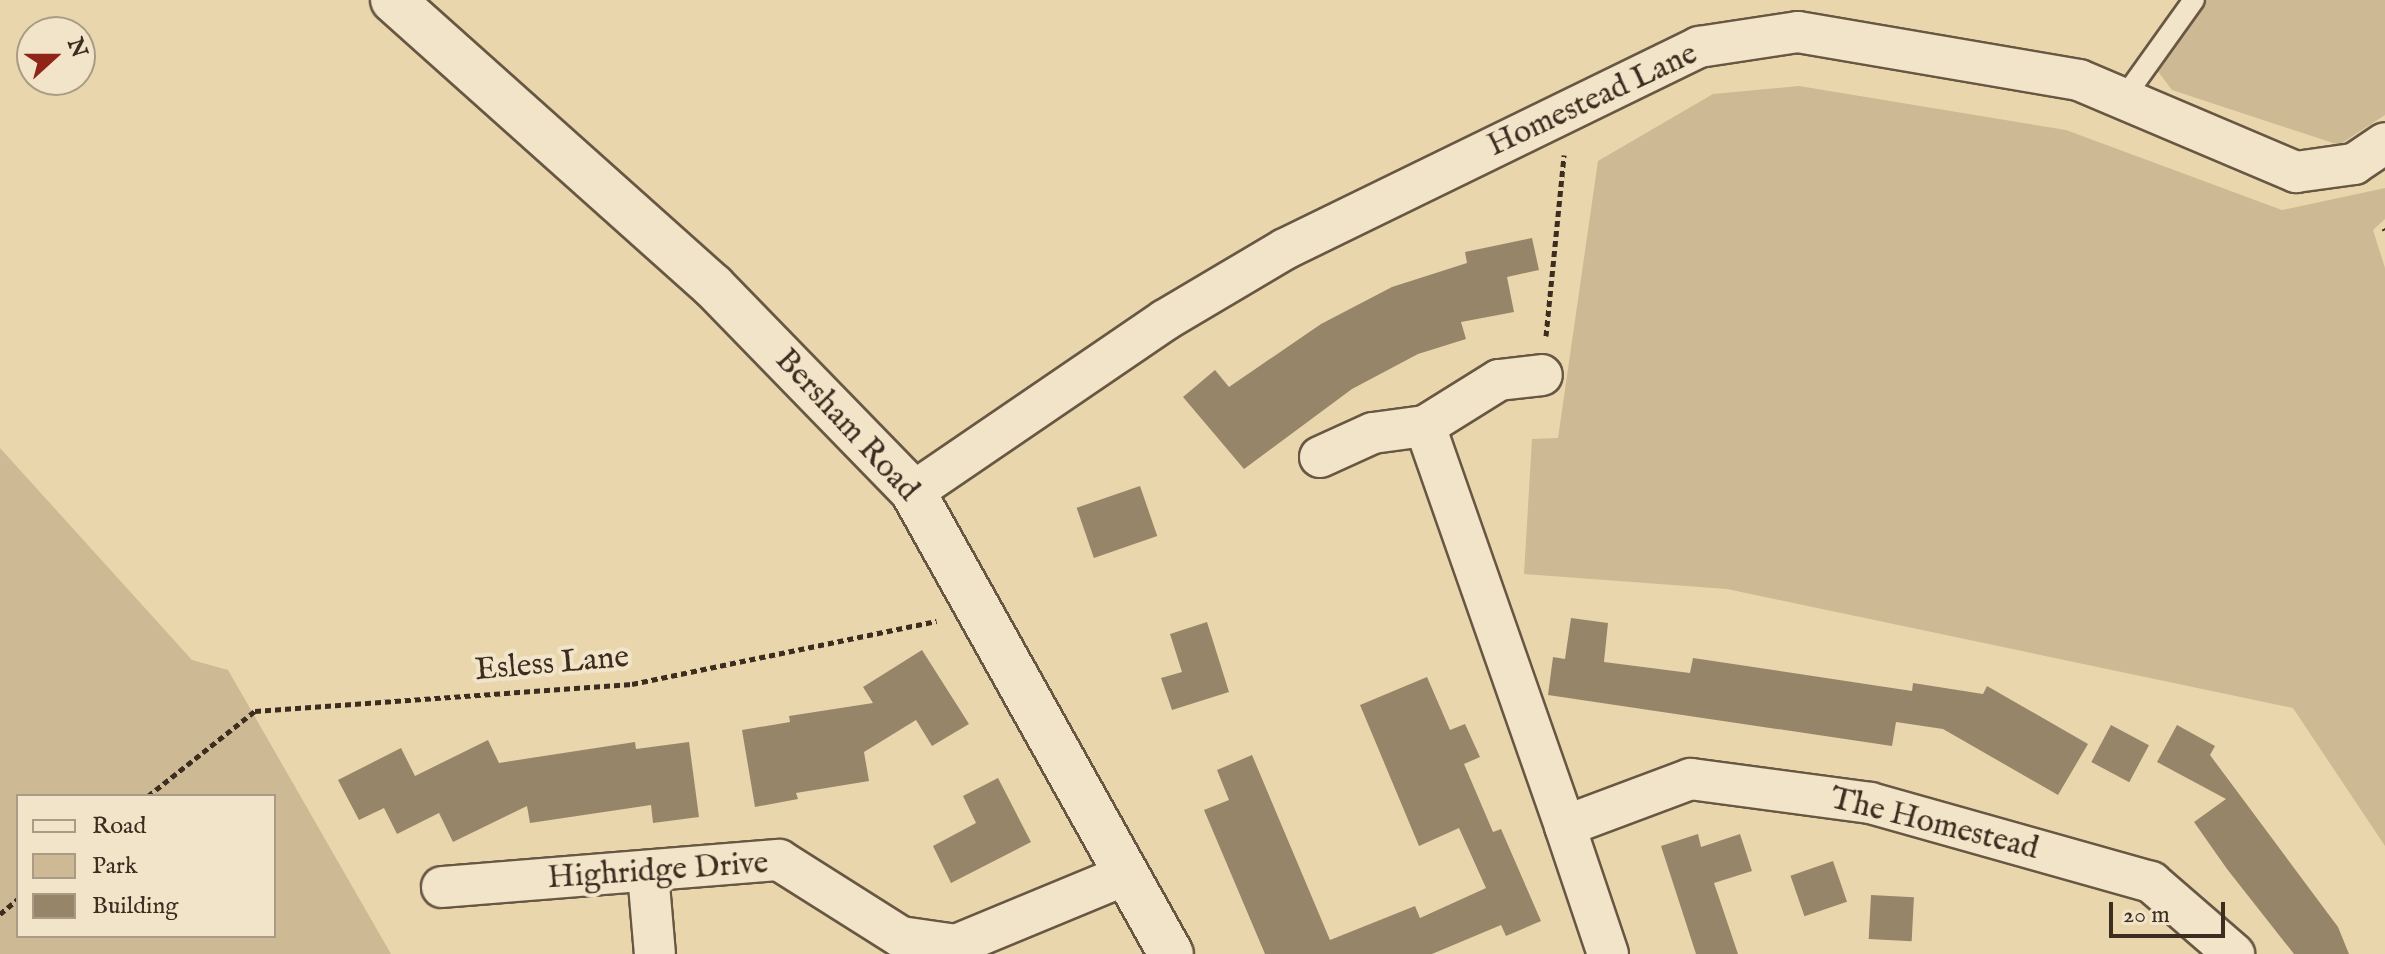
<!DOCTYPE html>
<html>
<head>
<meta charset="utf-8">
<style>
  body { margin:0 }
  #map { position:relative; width:2385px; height:954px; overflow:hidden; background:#ead6ac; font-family:"IM FELL English",serif }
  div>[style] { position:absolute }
  .green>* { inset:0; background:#cdb994 }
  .building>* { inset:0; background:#978569; transform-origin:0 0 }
  .path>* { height:5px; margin-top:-2.5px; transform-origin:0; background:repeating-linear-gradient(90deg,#3d2d20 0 6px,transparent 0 10px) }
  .roads { filter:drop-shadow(2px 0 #685743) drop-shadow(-2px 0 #685743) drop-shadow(0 2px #685743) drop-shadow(0 -2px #685743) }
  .lane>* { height:20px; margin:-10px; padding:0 10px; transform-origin:10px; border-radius:10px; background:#f1e4c9 }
  .street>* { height:40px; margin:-20px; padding:0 20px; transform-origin:20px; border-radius:20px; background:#f1e4c9 }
  .secondary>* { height:44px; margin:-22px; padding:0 22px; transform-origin:22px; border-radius:22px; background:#f1e4c9 }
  span { translate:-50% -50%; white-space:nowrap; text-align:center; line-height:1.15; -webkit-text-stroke:8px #f1e4c9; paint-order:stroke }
  .street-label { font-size:32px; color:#3d2d20 }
  .legend { position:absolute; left:16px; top:794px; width:260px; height:144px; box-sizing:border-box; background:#f1e4c9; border:2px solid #a99b85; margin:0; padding:10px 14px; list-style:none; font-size:24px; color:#3d2d20 }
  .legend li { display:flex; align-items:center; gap:16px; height:40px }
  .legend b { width:40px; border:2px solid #a99b85 }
  .north { position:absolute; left:16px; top:16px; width:80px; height:80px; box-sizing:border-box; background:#f1e4c9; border:2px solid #a99b85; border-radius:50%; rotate:69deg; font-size:22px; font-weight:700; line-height:32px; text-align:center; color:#3d2d20 }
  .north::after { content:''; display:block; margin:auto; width:28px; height:36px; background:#8f2418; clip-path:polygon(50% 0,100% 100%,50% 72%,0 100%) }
  .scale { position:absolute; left:2109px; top:902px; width:116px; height:36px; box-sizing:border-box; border:4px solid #3d2d20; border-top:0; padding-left:10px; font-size:24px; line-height:28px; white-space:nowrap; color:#3d2d20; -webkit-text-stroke:6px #f1e4c9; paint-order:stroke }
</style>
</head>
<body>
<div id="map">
  <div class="green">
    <i style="clip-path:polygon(2202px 0,2385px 0,2385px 115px,2339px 145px,2172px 90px,2154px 66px)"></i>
    <i style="clip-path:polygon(1799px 86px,2066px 130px,2282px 210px,2385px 188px,2385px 219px,2373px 230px,2385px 268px,2385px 846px,2293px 708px,1727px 589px,1524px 574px,1532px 439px,1558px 438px,1598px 161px,1713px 94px)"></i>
    <i style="clip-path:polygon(evenodd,0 448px,192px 660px,228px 670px,391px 954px,0 954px,0 448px,18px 796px,274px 796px,274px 936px,18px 936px,18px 796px)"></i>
  </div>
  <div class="building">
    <i style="clip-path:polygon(1532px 238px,1539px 270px,1507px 277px,1514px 312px,1461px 322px,1466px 339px,1418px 354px,1352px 389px,1244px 469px,1183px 397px,1215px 370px,1229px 387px,1321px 324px,1392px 287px,1467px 263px,1465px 252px)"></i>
    <i style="left:1140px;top:486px;width:53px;height:67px;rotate:71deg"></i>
    <i style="clip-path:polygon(1571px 618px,1608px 623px,1604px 662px,1690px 673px,1693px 658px,1912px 691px,1913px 683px,1983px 694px,1987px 686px,2088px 744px,2058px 795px,1943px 729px,1896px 722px,1892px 746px,1548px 695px,1553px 657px,1565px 659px)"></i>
    <i style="clip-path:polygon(1207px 622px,1229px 692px,1172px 710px,1161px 678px,1182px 672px,1170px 634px)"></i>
    <i style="clip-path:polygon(922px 650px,969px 724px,932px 746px,916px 720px,864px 752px,869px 781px,796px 793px,798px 799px,755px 807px,742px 730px,790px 722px,789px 716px,873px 703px,863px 687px)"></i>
    <i style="clip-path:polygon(1427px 677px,1450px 730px,1465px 724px,1480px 757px,1464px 764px,1493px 832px,1501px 829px,1541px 921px,1506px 936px,1501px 925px,1432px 954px,1265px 954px,1204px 810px,1229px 800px,1217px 770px,1252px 755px,1330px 940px,1415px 906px,1420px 918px,1486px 888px,1459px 828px,1419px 846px,1360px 705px)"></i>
    <i style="left:2111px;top:725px;width:43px;height:42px;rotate:28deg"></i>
    <i style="clip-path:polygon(2177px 725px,2215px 746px,2210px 755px,2338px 927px,2349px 954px,2294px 954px,2227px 869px,2194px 822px,2226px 799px,2157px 762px)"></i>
    <i style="clip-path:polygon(488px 740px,499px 763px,635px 742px,636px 749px,689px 742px,699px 817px,653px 823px,651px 805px,530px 823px,527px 806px,453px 842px,439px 813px,397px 834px,384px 808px,359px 820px,338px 780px,401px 748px,415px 776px)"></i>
    <i style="clip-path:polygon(998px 778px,1031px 842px,951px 883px,933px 846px,976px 823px,963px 796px)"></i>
    <i style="clip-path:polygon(1698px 834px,1701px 847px,1740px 834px,1752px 871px,1714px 883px,1738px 954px,1696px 954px,1661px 846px)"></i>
    <i style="left:1833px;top:861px;width:43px;height:45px;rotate:71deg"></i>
    <i style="left:1871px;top:895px;width:43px;height:44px;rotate:3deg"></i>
  </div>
  <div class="path">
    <i style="left:2384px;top:228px;width:2px;rotate:63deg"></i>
    <i style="left:1546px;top:336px;width:182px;rotate:-84.3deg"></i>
    <i style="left:148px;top:796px;width:137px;rotate:-38.5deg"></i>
    <i style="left:255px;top:711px;width:378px;rotate:-4.1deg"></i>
    <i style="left:632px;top:684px;width:311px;rotate:-11.7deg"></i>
    <i style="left:0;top:914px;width:23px;rotate:-40deg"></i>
  </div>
  <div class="roads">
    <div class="lane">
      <i style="left:2123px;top:99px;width:122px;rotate:-54.4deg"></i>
    </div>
    <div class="street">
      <i style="left:1425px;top:426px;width:424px;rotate:70.7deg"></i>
      <i style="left:1320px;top:457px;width:58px;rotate:-24.4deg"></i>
      <i style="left:1373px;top:433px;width:52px;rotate:-7.7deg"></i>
      <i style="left:1425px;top:426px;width:87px;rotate:-31.9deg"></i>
      <i style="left:1499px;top:380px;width:43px;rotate:-6.6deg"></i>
      <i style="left:913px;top:492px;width:305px;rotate:-34.3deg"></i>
      <i style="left:1165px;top:320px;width:139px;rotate:-30.6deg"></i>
      <i style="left:1285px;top:249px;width:461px;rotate:-26deg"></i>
      <i style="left:1699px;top:47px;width:100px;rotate:-8.6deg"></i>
      <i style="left:1798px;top:32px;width:285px;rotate:9.7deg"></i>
      <i style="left:2079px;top:80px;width:236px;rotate:23deg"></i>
      <i style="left:2296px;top:172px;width:59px;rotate:-7.9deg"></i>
      <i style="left:2354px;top:164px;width:37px;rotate:-34deg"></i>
      <i style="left:648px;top:873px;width:81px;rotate:85.1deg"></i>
      <i style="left:442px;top:887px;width:338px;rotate:-4.6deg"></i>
      <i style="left:779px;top:860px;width:144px;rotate:32.3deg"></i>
      <i style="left:901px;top:937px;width:56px;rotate:8.3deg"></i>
      <i style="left:956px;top:945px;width:183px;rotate:-22.5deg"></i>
      <i style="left:1608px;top:954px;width:135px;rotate:-108.6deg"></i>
      <i style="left:1565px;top:826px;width:134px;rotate:-20.5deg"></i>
      <i style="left:1691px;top:779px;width:181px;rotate:7.6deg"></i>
      <i style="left:1870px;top:803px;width:292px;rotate:15.7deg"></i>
      <i style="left:2151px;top:882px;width:110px;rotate:40.9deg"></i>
    </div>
    <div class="secondary">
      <i style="left:393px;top:0;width:429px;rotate:41.8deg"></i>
      <i style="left:713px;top:286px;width:287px;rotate:45.8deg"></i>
      <i style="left:913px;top:492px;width:529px;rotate:60.82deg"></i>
    </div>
  </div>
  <div class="street-label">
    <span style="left:1593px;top:101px;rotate:-25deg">Homestead Lane</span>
    <span style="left:846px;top:426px;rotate:47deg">Bersham Road</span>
    <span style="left:552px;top:665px;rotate:-5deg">Esless Lane</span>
    <span style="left:1934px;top:825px;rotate:14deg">The Homestead</span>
    <span style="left:658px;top:872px;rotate:-4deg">Highridge Drive</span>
  </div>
  <ul class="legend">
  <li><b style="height:10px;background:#f1e4c9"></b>Road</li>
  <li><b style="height:22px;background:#cdb994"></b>Park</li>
  <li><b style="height:22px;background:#978569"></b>Building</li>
  </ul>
  <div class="north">N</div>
  <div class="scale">20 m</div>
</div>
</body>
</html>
